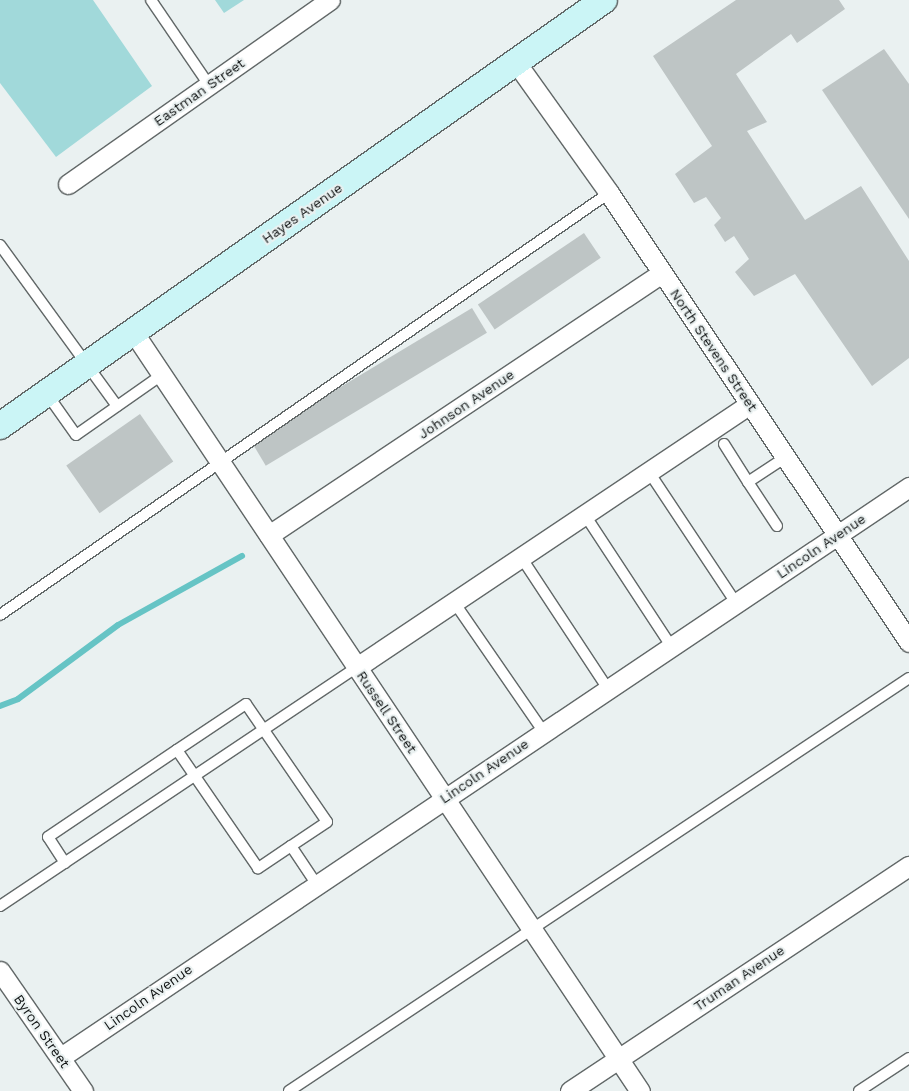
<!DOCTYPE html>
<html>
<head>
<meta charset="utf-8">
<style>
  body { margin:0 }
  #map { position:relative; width:909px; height:1091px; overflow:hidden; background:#eaf1f1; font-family:"Work Sans",sans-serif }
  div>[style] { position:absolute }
  .green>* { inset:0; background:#a1d9da }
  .stream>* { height:6px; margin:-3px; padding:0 3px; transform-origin:3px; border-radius:3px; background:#66c4c5 }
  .building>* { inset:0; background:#bec5c5; transform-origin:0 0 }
  .roads { filter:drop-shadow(1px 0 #626868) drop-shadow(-1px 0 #626868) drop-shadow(0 1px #626868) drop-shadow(0 -1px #626868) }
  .lane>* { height:10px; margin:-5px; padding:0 5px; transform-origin:5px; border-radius:5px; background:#fff }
  .street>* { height:19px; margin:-9.5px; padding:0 9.5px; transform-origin:9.5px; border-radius:9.5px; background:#fff }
  .secondary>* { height:26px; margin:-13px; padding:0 13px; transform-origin:13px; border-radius:13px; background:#cbf5f6 }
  span { translate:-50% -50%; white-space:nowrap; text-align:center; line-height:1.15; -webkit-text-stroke:4px #eaf1f1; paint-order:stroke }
  .street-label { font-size:14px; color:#101313 }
</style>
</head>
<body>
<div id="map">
  <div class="green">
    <i style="clip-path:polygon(0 0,93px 0,152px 86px,56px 157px,0 83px)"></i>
    <i style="clip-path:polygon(215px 0,244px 0,224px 13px)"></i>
  </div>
  <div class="stream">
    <i style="left:0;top:706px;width:19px;rotate:-21deg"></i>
    <i style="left:18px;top:699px;width:124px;rotate:-36.5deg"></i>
    <i style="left:118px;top:625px;width:142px;rotate:-29.1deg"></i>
  </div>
  <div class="building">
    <i style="clip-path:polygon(736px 0,839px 0,845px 9px,797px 43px,791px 34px,736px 74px,767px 122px,747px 131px,805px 220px,861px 186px,909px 261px,909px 358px,872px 386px,795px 274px,754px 296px,735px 272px,749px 259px,734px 236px,725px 242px,714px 225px,721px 218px,706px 197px,694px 203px,675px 174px,712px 146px,653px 56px)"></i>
    <i style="clip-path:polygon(884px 49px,909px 84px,909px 219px,822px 90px)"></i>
    <i style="left:584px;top:233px;width:30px;height:128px;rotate:56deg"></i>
    <i style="left:472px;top:308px;width:29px;height:258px;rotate:59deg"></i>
    <i style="left:140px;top:414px;width:58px;height:90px;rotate:55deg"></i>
  </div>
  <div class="roads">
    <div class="lane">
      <i style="left:151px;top:0;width:103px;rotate:55.7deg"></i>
      <i style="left:0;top:245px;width:199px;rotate:54deg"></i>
      <i style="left:47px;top:394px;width:50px;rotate:54.7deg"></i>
      <i style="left:76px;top:435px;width:106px;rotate:-35deg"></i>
      <i style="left:724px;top:444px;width:45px;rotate:57.7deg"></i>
      <i style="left:649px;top:472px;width:157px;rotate:56.4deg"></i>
      <i style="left:585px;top:515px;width:157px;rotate:56.7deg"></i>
      <i style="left:777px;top:526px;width:53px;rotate:-123.4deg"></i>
      <i style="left:748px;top:482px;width:45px;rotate:-33.3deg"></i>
      <i style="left:521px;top:557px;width:158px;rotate:56.6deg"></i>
      <i style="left:454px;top:602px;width:157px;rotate:55.4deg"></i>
      <i style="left:0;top:615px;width:741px;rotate:-34.72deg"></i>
      <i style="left:291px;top:846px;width:40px;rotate:146deg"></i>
      <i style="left:258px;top:868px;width:143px;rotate:-124.5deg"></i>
      <i style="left:177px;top:750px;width:83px;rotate:-33.7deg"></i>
      <i style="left:246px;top:704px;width:143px;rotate:55.5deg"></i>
      <i style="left:327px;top:822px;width:43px;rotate:146.3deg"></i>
      <i style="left:291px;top:846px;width:43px;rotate:56.3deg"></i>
      <i style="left:65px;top:863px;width:31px;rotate:-123deg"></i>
      <i style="left:48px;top:837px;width:156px;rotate:-34deg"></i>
      <i style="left:0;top:906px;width:430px;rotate:-33.8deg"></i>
      <i style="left:289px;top:1091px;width:745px;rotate:-33.67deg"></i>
      <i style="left:859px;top:1091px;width:60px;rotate:-33.4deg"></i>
    </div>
    <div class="street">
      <i style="left:515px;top:61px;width:162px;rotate:54.5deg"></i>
      <i style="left:609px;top:193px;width:540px;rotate:56.25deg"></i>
      <i style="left:68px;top:184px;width:320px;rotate:-35.1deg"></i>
      <i style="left:134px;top:333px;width:911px;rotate:56.28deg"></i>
      <i style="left:269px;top:535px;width:472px;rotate:-33.7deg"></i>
      <i style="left:357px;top:667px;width:473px;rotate:-33.8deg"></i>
      <i style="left:0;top:971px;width:146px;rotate:55.3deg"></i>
      <i style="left:61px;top:1057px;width:1022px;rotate:-33.91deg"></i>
      <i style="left:570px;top:1091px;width:407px;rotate:-33.6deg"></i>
    </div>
    <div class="secondary">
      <i style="left:0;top:426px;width:739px;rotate:-35.2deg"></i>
    </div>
  </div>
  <div class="street-label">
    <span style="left:199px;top:92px;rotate:-35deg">Eastman Street</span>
    <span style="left:302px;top:213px;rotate:-35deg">Hayes Avenue</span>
    <span style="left:714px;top:350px;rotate:56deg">North Stevens Street</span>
    <span style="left:466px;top:404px;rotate:-34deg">Johnson Avenue</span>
    <span style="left:821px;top:546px;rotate:-34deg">Lincoln Avenue</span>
    <span style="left:387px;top:712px;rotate:56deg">Russell Street</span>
    <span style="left:484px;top:771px;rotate:-34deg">Lincoln Avenue</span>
    <span style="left:739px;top:978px;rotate:-34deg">Truman Avenue</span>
    <span style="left:148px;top:997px;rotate:-35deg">Lincoln Avenue</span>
    <span style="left:42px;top:1031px;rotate:55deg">Byron Street</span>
  </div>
</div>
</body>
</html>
